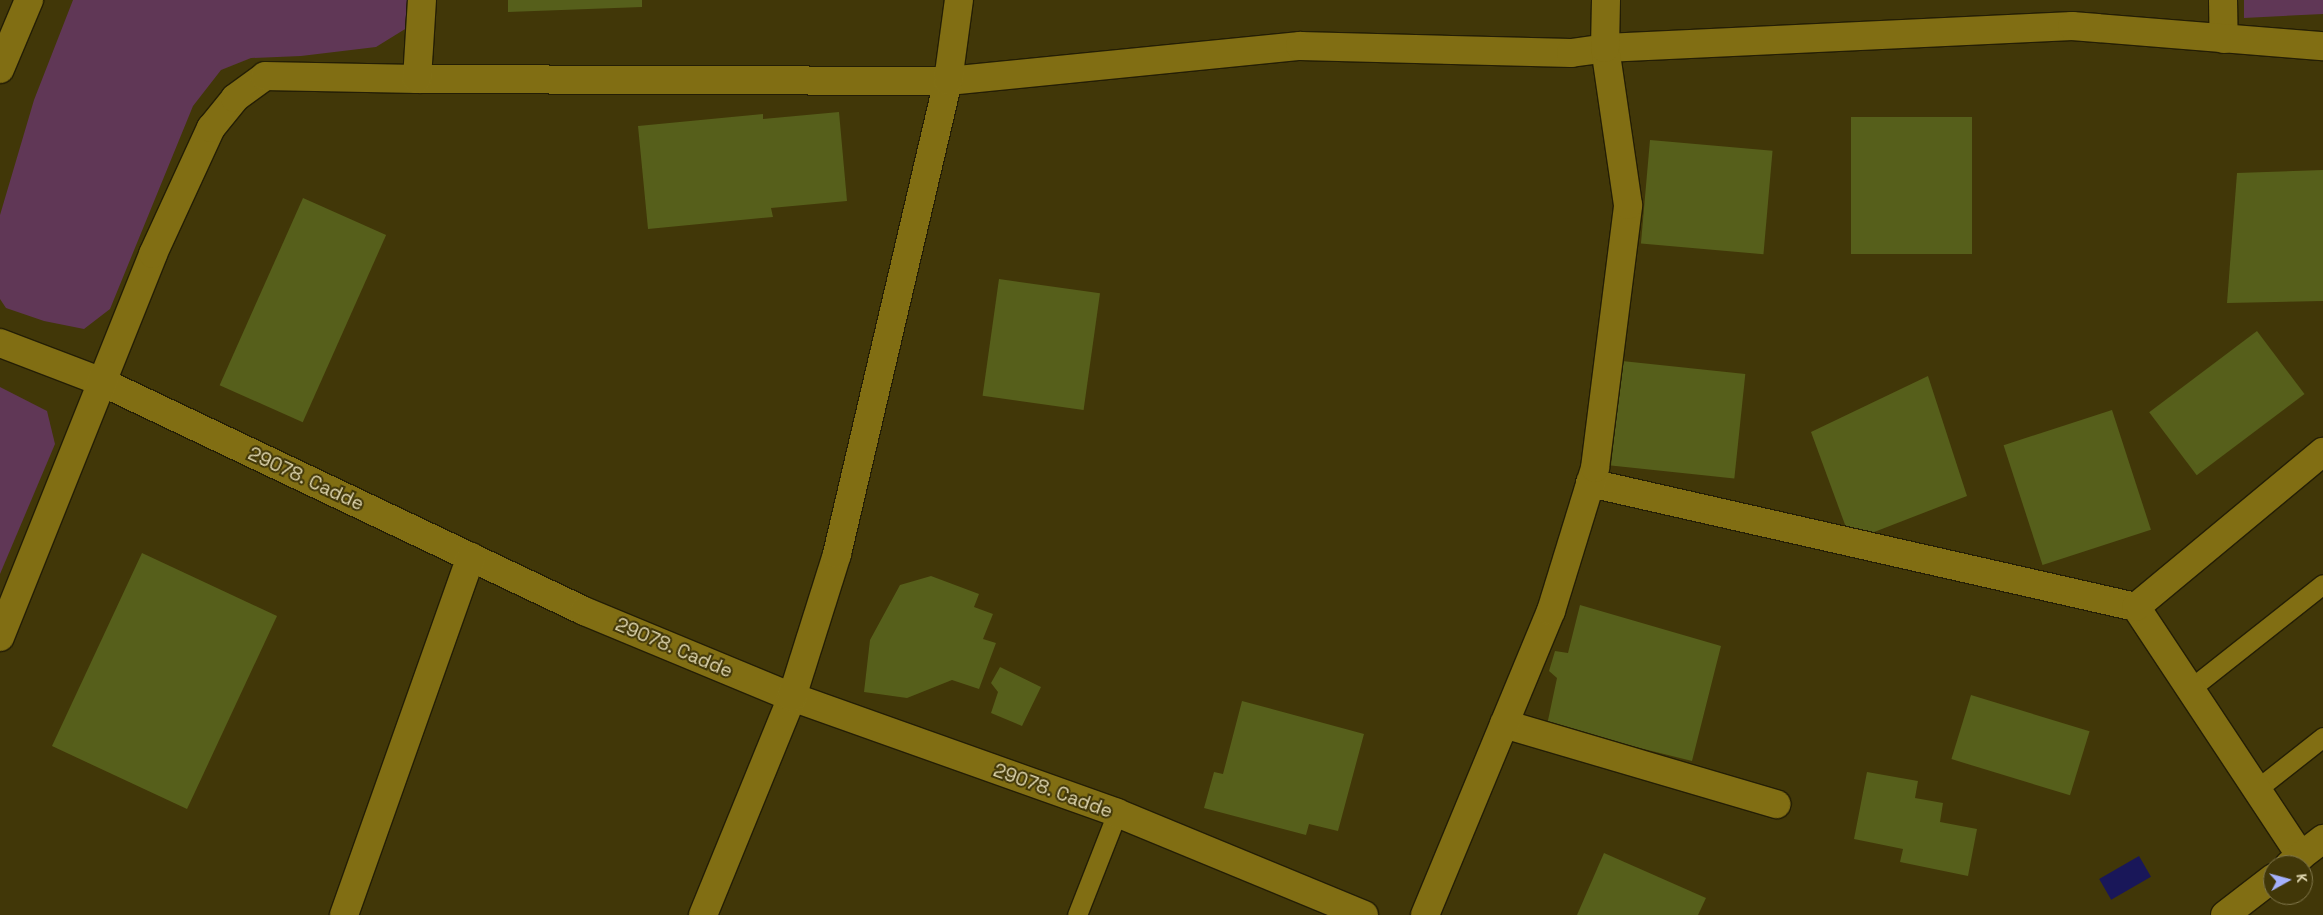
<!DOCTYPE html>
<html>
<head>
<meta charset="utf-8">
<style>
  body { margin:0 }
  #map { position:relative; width:2323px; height:915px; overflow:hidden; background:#413708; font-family:"Space Grotesk",sans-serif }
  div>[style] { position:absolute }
  .green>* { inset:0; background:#603756 }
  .water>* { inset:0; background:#191759; transform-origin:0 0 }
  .building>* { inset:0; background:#565f1b; transform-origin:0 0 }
  .roads { filter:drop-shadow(1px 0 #241e05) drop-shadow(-1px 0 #241e05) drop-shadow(0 1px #241e05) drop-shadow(0 -1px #241e05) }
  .service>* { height:19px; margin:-9.5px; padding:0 9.5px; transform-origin:9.5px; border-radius:9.5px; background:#816e13 }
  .minor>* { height:28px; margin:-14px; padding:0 14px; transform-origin:14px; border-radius:14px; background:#816e13 }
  span { translate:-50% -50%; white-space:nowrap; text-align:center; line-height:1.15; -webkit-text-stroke:4px #413708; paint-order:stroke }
  .street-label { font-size:19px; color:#e0d7b0 }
  .north { position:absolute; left:2263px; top:855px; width:50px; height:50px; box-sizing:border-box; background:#413708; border:1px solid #81774b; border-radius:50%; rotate:83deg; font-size:14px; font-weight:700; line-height:20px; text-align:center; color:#e0d7b0 }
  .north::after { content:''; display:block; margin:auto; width:18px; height:22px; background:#a5b1fc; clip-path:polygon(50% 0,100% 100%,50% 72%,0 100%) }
</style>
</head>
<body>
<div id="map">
  <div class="green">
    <i style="clip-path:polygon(73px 0,411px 0,410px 26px,376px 47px,301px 56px,251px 58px,221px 70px,193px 106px,110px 309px,84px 329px,44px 321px,6px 308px,0 299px,0 215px,34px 100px)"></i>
    <i style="clip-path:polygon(2244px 0,2323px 0,2323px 14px,2244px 18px)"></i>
    <i style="clip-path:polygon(0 387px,47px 411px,55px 444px,0 574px)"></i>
  </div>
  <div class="water">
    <i style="left:2139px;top:856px;width:24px;height:46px;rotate:60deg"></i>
  </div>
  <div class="building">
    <i style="clip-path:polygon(508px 0,642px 0,642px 7px,508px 12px)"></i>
    <i style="clip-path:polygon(839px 112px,847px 201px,771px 208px,773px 217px,648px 229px,638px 126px,763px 114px,763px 119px)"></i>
    <i style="left:1851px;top:117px;width:121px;height:137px"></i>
    <i style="left:1650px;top:140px;width:123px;height:104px;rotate:5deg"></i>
    <i style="clip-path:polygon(2323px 170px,2323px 301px,2227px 303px,2237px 173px)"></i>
    <i style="left:303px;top:198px;width:91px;height:205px;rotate:24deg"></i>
    <i style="left:999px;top:279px;width:102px;height:118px;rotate:8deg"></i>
    <i style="left:2257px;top:331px;width:79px;height:135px;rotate:53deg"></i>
    <i style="left:1622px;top:361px;width:124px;height:105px;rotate:6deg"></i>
    <i style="clip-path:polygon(1928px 376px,1967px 496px,1851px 541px,1811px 432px)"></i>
    <i style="left:2112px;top:410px;width:126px;height:114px;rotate:72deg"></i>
    <i style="left:142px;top:553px;width:149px;height:213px;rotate:25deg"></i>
    <i style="clip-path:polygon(931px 576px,979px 594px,974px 607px,993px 614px,983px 639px,996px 643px,979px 689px,952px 680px,907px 698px,864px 692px,870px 640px,900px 585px)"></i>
    <i style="clip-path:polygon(1580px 605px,1721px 646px,1692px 761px,1547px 725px,1557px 678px,1549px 671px,1555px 651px,1568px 653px)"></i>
    <i style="clip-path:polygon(1000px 667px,1041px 687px,1022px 726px,991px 713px,998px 692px,991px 683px)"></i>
    <i style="left:1971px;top:695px;width:124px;height:67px;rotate:17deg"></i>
    <i style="clip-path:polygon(1242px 701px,1364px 734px,1338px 831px,1309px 824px,1306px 835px,1204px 808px,1214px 772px,1223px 774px)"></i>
    <i style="clip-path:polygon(1867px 772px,1918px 781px,1915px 798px,1943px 803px,1940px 822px,1977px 829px,1968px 876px,1900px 862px,1903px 849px,1854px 839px)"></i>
    <i style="clip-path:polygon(1604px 853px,1706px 898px,1698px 915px,1577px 915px)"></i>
  </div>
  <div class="roads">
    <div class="service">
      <i style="left:2190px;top:689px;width:169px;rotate:-38.3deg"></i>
      <i style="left:2257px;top:789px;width:84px;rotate:-38.2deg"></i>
      <i style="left:1077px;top:915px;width:110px;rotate:-68.6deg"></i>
    </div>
    <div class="minor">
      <i style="left:2223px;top:0;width:39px;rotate:89deg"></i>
      <i style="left:0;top:69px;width:75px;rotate:-67.2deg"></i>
      <i style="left:417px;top:79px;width:531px;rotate:0.22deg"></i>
      <i style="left:948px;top:81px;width:354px;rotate:-5.7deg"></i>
      <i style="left:1300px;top:46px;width:271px;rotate:1.5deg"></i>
      <i style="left:1571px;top:53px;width:34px;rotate:-8deg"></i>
      <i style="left:1605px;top:48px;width:468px;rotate:-2.7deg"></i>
      <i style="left:2072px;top:26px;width:252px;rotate:4.6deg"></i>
      <i style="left:0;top:343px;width:109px;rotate:20.9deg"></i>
      <i style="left:102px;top:382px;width:534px;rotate:25.41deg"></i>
      <i style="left:584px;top:611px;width:225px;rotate:22.5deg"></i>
      <i style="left:792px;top:697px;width:345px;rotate:19.6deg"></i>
      <i style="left:1117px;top:813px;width:267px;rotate:22.4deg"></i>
      <i style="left:1590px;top:483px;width:560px;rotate:12.8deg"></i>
      <i style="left:2136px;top:607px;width:299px;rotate:56.5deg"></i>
      <i style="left:2136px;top:607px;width:243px;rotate:-39.7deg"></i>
      <i style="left:0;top:637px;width:412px;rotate:-68.2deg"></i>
      <i style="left:153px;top:254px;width:139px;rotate:-65.3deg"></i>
      <i style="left:211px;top:128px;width:38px;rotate:-51deg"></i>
      <i style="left:235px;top:98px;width:37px;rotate:-36deg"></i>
      <i style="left:265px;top:76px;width:152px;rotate:1.1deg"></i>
      <i style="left:417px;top:79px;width:79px;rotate:-86.4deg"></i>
      <i style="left:1504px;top:724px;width:284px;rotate:16.4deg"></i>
      <i style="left:2289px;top:865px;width:43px;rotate:-37.4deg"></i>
      <i style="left:344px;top:915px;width:380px;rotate:-70.5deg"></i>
      <i style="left:703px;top:915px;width:235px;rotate:-67.8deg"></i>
      <i style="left:792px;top:697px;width:150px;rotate:-72.5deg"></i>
      <i style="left:837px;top:554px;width:486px;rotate:-76.8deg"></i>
      <i style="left:948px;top:81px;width:82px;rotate:-82.3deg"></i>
      <i style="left:1425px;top:915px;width:329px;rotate:-67.5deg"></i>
      <i style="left:1551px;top:611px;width:150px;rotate:-72.9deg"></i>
      <i style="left:1595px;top:468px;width:265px;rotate:-82.8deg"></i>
      <i style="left:1628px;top:205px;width:159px;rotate:-98.3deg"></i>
      <i style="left:1605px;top:48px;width:48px;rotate:-88.8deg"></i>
      <i style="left:2225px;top:915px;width:61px;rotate:-37.6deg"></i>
    </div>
  </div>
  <div class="street-label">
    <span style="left:306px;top:479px;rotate:25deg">29078. Cadde</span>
    <span style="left:674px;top:648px;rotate:23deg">29078. Cadde</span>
    <span style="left:1053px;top:791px;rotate:20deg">29078. Cadde</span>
  </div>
  <div class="north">K</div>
</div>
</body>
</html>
